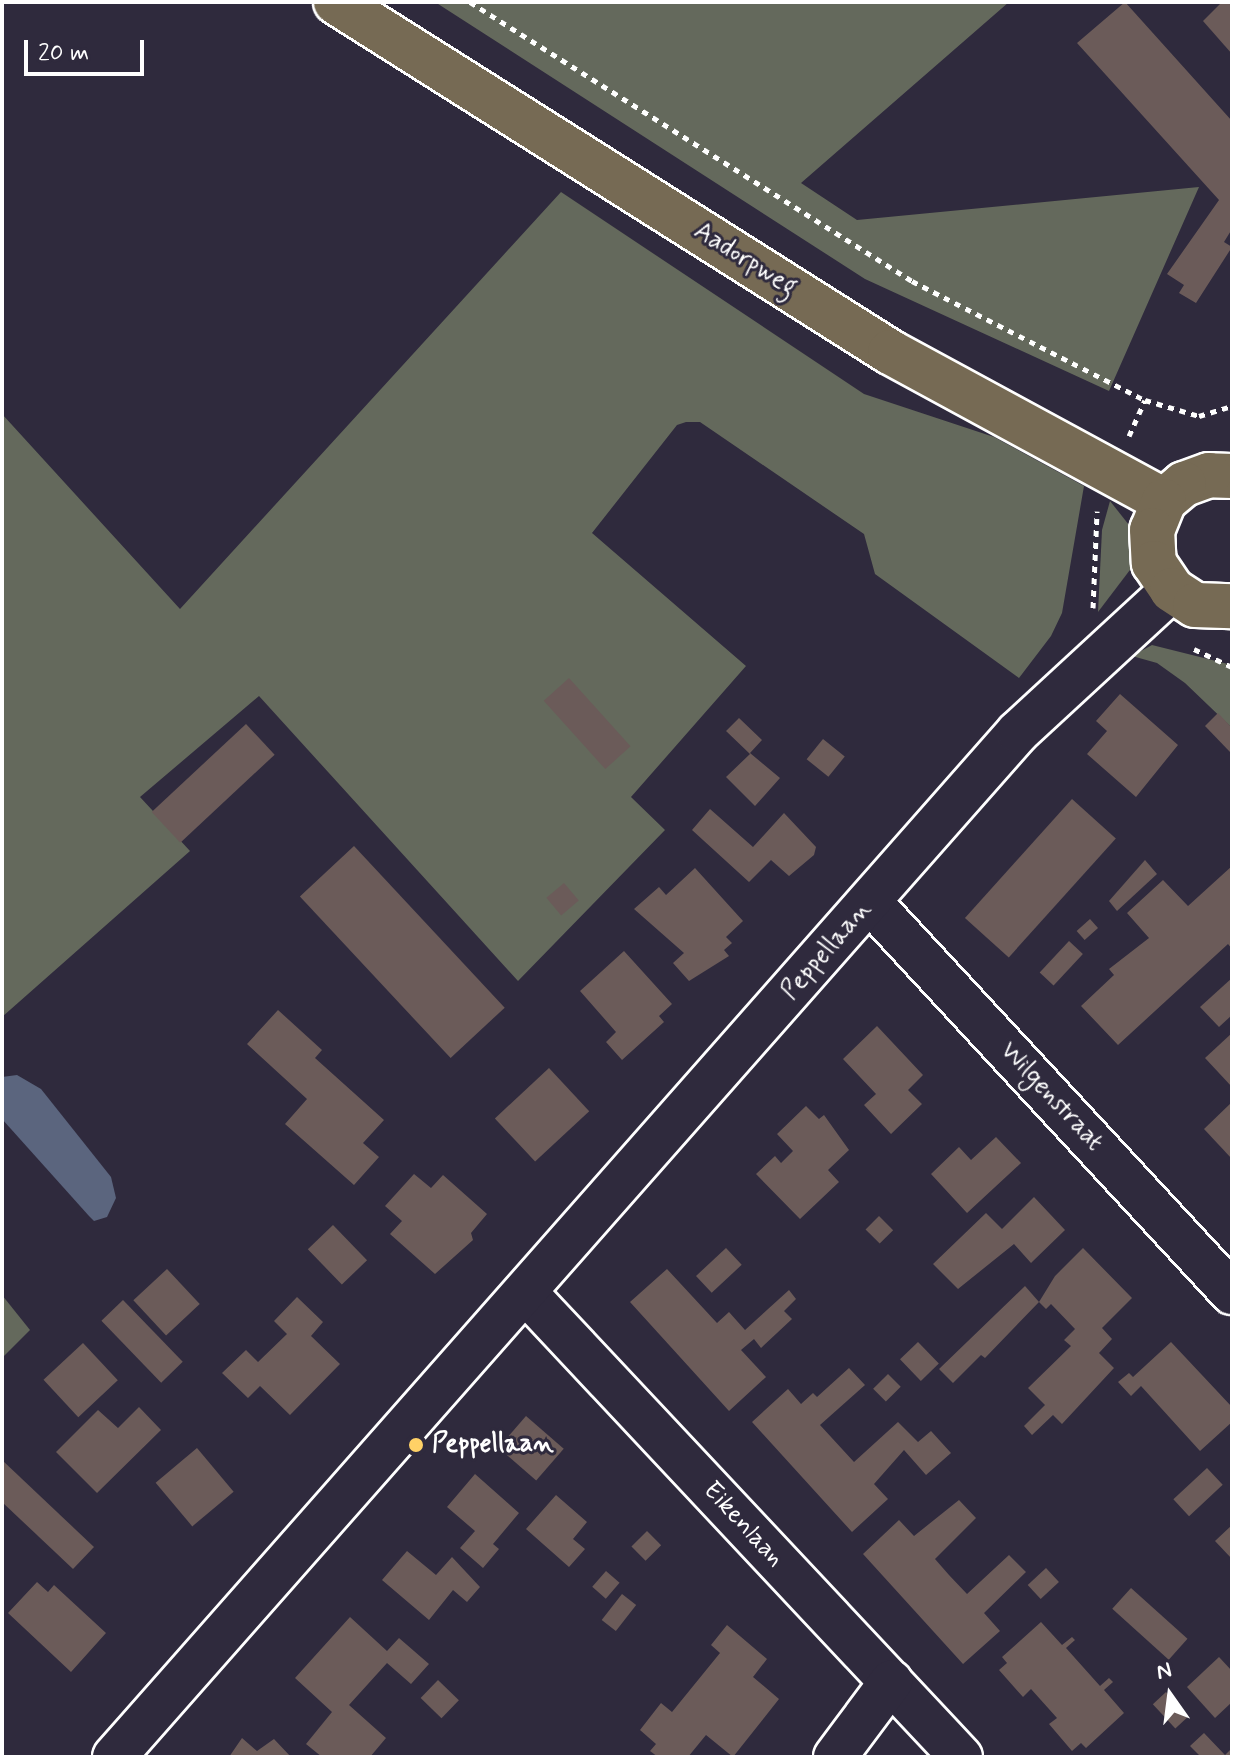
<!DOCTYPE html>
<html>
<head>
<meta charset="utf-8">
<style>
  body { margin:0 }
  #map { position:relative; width:1234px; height:1759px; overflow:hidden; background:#2f2a3d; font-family:Mynerve,sans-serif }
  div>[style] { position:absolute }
  .green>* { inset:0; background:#64695c }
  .water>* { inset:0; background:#5b657e }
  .building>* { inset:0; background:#6b5b59; transform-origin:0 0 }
  .path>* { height:5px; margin-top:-2.5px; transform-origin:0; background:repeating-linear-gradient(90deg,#fff 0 6px,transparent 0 12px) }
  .roads { filter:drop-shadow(2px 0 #fff) drop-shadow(-2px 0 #fff) drop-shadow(0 2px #fff) drop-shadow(0 -2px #fff) }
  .minor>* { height:42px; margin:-21px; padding:0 21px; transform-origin:21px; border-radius:21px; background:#2f2a3d }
  .major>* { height:44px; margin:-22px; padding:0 22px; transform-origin:22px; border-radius:22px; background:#766a54 }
  .dots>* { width:22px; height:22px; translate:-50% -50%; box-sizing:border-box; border:4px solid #2f2a3d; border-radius:50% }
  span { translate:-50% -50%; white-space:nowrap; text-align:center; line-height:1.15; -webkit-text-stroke:6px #2f2a3d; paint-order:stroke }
  .street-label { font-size:26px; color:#fff }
  .poi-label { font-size:26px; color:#fff; font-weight:700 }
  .left { translate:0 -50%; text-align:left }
  .frame { position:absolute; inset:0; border:4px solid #fff; pointer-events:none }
  .north { position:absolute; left:1130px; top:1655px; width:80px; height:80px; -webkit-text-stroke:6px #2f2a3d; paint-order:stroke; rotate:346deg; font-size:22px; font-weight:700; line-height:32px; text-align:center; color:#fff }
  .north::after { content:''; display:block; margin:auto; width:28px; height:36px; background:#fff; clip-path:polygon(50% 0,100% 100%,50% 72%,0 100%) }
  .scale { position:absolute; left:24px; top:40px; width:120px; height:36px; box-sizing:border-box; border:4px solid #fff; border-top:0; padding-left:10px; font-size:24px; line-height:28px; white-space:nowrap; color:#fff; -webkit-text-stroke:6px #2f2a3d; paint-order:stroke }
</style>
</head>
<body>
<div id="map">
  <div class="green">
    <i style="clip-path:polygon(435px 2px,1009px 2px,801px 183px,857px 220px,1199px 187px,1109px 391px,865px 279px)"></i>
    <i style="clip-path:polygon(561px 192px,864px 394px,994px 437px,1084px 486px,1062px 613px,1051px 636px,1019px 678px,875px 574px,864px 534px,700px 422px,686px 422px,677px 425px,592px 533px,746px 666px,631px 797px,665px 830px,518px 981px,259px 696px,140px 797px,190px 851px,2px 1017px,2px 414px,180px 609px)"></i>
    <i style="clip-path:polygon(1110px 501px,1133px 530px,1136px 562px,1098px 612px,1102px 530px)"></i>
    <i style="clip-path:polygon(1152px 645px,1232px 665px,1232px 728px,1185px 683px,1157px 663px,1132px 656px)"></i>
    <i style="clip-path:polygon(2px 1295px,30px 1330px,2px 1358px)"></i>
  </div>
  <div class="water">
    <i style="clip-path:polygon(17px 1075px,41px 1089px,111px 1177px,116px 1198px,107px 1217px,94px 1221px,89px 1216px,2px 1119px,2px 1077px)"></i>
  </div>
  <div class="building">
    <i style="clip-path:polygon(1125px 2px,1232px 121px,1232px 229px,1224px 242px,1232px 247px,1196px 303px,1179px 293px,1184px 285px,1167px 274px,1219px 200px,1077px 43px)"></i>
    <i style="clip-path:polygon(1222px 2px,1232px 2px,1232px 54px,1203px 21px)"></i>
    <i style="left:569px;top:678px;width:92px;height:34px;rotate:48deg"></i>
    <i style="clip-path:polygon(1120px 694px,1178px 745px,1136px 797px,1087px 754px,1107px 731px,1096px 721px)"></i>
    <i style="clip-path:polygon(1218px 713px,1232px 728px,1230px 752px,1205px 726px)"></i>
    <i style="clip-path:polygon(739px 718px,762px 740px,750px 753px,780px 778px,755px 806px,726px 777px,750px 754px,726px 731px)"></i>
    <i style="left:246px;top:724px;width:42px;height:129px;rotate:47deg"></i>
    <i style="left:823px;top:739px;width:28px;height:26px;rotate:39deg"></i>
    <i style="left:1072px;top:799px;width:59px;height:160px;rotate:42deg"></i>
    <i style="clip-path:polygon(710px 809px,753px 847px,784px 813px,816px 847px,814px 855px,789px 876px,771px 860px,749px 882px,692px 830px)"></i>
    <i style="left:354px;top:846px;width:221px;height:74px;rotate:47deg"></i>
    <i style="clip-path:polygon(1145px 860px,1157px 874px,1117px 911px,1109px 901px)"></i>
    <i style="clip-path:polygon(1232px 866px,1232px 949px,1228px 944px,1118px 1045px,1081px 1006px,1114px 975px,1109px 969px,1149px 938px,1127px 913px,1163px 880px,1188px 906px)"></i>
    <i style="clip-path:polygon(695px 868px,743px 921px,726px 937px,732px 943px,724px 950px,729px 956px,689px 981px,673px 963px,684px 953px,634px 909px,659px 887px,666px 895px)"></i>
    <i style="left:564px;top:883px;width:23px;height:23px;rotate:50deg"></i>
    <i style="left:1090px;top:919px;width:12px;height:18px;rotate:48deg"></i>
    <i style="left:1069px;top:941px;width:19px;height:43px;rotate:43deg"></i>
    <i style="clip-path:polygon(624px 951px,672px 1004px,659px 1016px,664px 1022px,622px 1060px,606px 1042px,616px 1032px,580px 991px)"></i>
    <i style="clip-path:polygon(1232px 978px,1232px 1015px,1219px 1027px,1200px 1007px)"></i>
    <i style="clip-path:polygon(278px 1010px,322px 1050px,315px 1058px,384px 1120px,363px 1143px,379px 1157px,354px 1185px,285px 1124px,307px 1099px,247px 1044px)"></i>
    <i style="clip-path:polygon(877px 1026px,923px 1075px,908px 1090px,922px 1104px,891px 1134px,864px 1105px,876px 1094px,843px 1059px)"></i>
    <i style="clip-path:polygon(1232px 1033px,1232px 1087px,1205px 1058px)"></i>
    <i style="left:549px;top:1068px;width:59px;height:74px;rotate:47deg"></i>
    <i style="clip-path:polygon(1232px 1102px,1232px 1159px,1204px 1129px)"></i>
    <i style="clip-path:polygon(806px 1106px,819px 1119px,824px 1115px,849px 1150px,828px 1170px,839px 1182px,800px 1219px,756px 1174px,775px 1156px,781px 1163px,793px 1151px,777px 1134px)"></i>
    <i style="clip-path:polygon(996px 1137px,1021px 1163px,967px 1213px,931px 1174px,959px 1147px,971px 1160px)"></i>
    <i style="clip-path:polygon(414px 1174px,431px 1188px,443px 1175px,487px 1214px,471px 1233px,473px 1240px,435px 1274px,390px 1234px,402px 1221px,385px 1206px)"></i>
    <i style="clip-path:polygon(1034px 1197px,1065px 1230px,1031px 1263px,1014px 1244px,958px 1289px,933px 1264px,986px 1213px,1002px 1229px)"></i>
    <i style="left:879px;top:1216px;width:20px;height:19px;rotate:45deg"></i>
    <i style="left:333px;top:1225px;width:49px;height:35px;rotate:46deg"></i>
    <i style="left:726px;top:1248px;width:23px;height:41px;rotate:47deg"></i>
    <i style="clip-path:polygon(1083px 1248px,1132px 1298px,1102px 1328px,1112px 1339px,1099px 1353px,1114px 1368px,1062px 1424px,1053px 1415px,1032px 1435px,1024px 1426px,1045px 1405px,1028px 1388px,1071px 1346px,1064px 1340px,1075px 1329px,1051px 1304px,1046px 1309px,1039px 1302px,1055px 1276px)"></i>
    <i style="left:167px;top:1269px;width:48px;height:46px;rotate:47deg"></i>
    <i style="clip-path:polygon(667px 1269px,717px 1323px,729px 1312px,745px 1330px,789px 1290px,796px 1299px,784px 1311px,792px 1319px,761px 1348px,754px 1339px,741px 1350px,766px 1377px,729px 1411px,630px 1302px)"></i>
    <i style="clip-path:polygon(1025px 1286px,1039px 1302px,985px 1358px,981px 1355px,953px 1383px,939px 1369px)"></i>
    <i style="clip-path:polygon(297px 1297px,323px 1322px,311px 1336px,340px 1364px,290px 1415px,260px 1386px,248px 1398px,222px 1373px,246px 1350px,258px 1362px,287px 1334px,274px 1321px)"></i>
    <i style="left:123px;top:1300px;width:86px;height:30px;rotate:46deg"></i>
    <i style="left:918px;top:1342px;width:30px;height:25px;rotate:46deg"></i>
    <i style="clip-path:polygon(1171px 1342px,1232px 1407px,1232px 1422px,1200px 1451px,1141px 1386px,1131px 1396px,1118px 1382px,1129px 1373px,1133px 1377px)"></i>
    <i style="left:83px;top:1343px;width:51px;height:54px;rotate:47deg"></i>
    <i style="clip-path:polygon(849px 1368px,865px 1385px,820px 1425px,854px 1462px,898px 1422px,918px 1442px,931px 1431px,951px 1453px,926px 1475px,904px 1450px,874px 1484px,888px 1499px,852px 1532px,752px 1422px,788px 1389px,801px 1404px,813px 1393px,817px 1397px)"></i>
    <i style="left:888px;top:1374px;width:18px;height:21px;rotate:45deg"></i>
    <i style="clip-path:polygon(139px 1407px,161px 1430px,97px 1493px,56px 1452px,98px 1410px,118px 1428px)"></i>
    <i style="left:526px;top:1416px;width:50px;height:42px;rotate:41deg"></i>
    <i style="left:197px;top:1448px;width:57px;height:54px;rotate:50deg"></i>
    <i style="clip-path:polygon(2px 1460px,94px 1547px,73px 1569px,2px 1502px)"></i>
    <i style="left:1207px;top:1468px;width:23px;height:46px;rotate:47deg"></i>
    <i style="clip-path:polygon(475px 1474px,519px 1513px,493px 1544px,499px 1549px,483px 1568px,460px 1548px,475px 1531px,447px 1507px)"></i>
    <i style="clip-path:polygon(556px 1495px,587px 1522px,573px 1539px,585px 1549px,569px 1567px,526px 1529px)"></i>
    <i style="clip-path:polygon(959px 1500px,976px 1518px,935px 1559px,949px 1575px,967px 1594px,1009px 1555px,1026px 1572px,984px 1613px,1000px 1631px,963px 1664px,863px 1554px,899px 1520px,914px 1536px)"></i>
    <i style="clip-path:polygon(1232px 1525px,1232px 1559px,1215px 1541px)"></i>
    <i style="left:647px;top:1531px;width:20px;height:22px;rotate:45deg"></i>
    <i style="clip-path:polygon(407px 1551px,436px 1575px,452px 1557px,480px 1587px,467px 1602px,453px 1590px,429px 1620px,382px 1580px)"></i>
    <i style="left:1046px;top:1568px;width:19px;height:25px;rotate:47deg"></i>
    <i style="left:606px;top:1571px;width:18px;height:21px;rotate:41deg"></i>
    <i style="clip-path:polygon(37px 1582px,48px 1592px,54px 1585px,106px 1633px,71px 1672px,8px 1613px)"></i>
    <i style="left:1131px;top:1588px;width:76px;height:28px;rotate:42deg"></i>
    <i style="left:622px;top:1594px;width:18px;height:33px;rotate:38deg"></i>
    <i style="clip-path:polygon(350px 1617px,387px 1651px,399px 1638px,429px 1664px,411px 1684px,387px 1663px,349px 1705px,386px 1738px,370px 1757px,322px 1757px,306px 1744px,332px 1712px,295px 1678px)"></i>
    <i style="clip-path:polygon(1041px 1622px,1062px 1645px,1072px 1637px,1075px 1640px,1066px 1648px,1100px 1686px,1109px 1678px,1113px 1682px,1104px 1690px,1124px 1713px,1086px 1748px,1081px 1743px,1072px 1751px,1049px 1724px,1057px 1718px,1031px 1689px,1023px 1697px,999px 1670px,1007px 1663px,1002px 1657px)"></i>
    <i style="clip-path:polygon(727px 1625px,767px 1659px,753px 1677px,779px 1699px,733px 1757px,706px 1735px,688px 1757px,658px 1757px,650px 1751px,656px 1744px,640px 1730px,661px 1703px,672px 1712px,720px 1653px,711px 1645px)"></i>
    <i style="clip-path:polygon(1219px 1657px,1232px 1671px,1232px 1702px,1215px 1718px,1187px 1687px)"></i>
    <i style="left:438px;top:1680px;width:29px;height:25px;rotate:44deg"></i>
    <i style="left:1166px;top:1692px;width:33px;height:18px;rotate:47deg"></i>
    <i style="clip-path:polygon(1204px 1733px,1225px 1755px,1232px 1748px,1232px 1757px,1201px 1757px,1190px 1746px)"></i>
    <i style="clip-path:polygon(242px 1738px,257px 1751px,274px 1739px,291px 1757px,229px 1757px)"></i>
  </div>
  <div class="path">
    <i style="left:470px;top:2px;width:523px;rotate:32.26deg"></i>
    <i style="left:912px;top:281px;width:262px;rotate:27.1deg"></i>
    <i style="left:1145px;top:400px;width:56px;rotate:16.5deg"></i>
    <i style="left:1199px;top:416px;width:34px;rotate:-17deg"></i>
    <i style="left:1129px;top:436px;width:39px;rotate:-66deg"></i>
    <i style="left:1093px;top:608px;width:97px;rotate:-87.6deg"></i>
    <i style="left:1194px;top:649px;width:42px;rotate:25.3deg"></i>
  </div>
  <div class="roads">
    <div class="minor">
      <i style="left:870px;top:902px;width:533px;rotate:47.21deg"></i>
      <i style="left:526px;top:1293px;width:636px;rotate:46.85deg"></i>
      <i style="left:114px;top:1757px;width:1367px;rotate:-48.59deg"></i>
      <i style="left:1018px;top:732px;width:209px;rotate:-42.7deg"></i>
      <i style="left:835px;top:1757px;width:94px;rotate:-53.3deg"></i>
    </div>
    <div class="major">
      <i style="left:336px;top:2px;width:655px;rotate:32.28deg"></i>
      <i style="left:890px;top:352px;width:312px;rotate:28.5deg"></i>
      <i style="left:1232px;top:476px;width:23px;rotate:-178deg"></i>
      <i style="left:1209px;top:475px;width:27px;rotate:160deg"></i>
      <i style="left:1184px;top:484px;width:26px;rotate:140deg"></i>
      <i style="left:1164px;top:501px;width:31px;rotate:112deg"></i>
      <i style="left:1152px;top:530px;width:33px;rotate:87deg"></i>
      <i style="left:1154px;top:563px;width:32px;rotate:56deg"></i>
      <i style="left:1172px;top:590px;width:27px;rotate:33deg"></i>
      <i style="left:1195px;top:605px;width:37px;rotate:2deg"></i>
    </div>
  </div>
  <div class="dots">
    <i style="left:416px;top:1445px;background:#ffd166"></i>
  </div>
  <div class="street-label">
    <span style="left:745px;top:260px;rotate:32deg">Aadorpweg</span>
    <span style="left:827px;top:951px;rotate:-49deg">Peppellaan</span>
    <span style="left:1051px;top:1097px;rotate:47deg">Wilgenstraat</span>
    <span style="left:743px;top:1525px;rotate:47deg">Eikenlaan</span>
  </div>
  <div class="poi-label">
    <span class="left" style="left:432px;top:1445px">Peppellaan</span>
  </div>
  <div class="frame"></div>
  <div class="north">N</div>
  <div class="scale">20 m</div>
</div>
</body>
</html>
